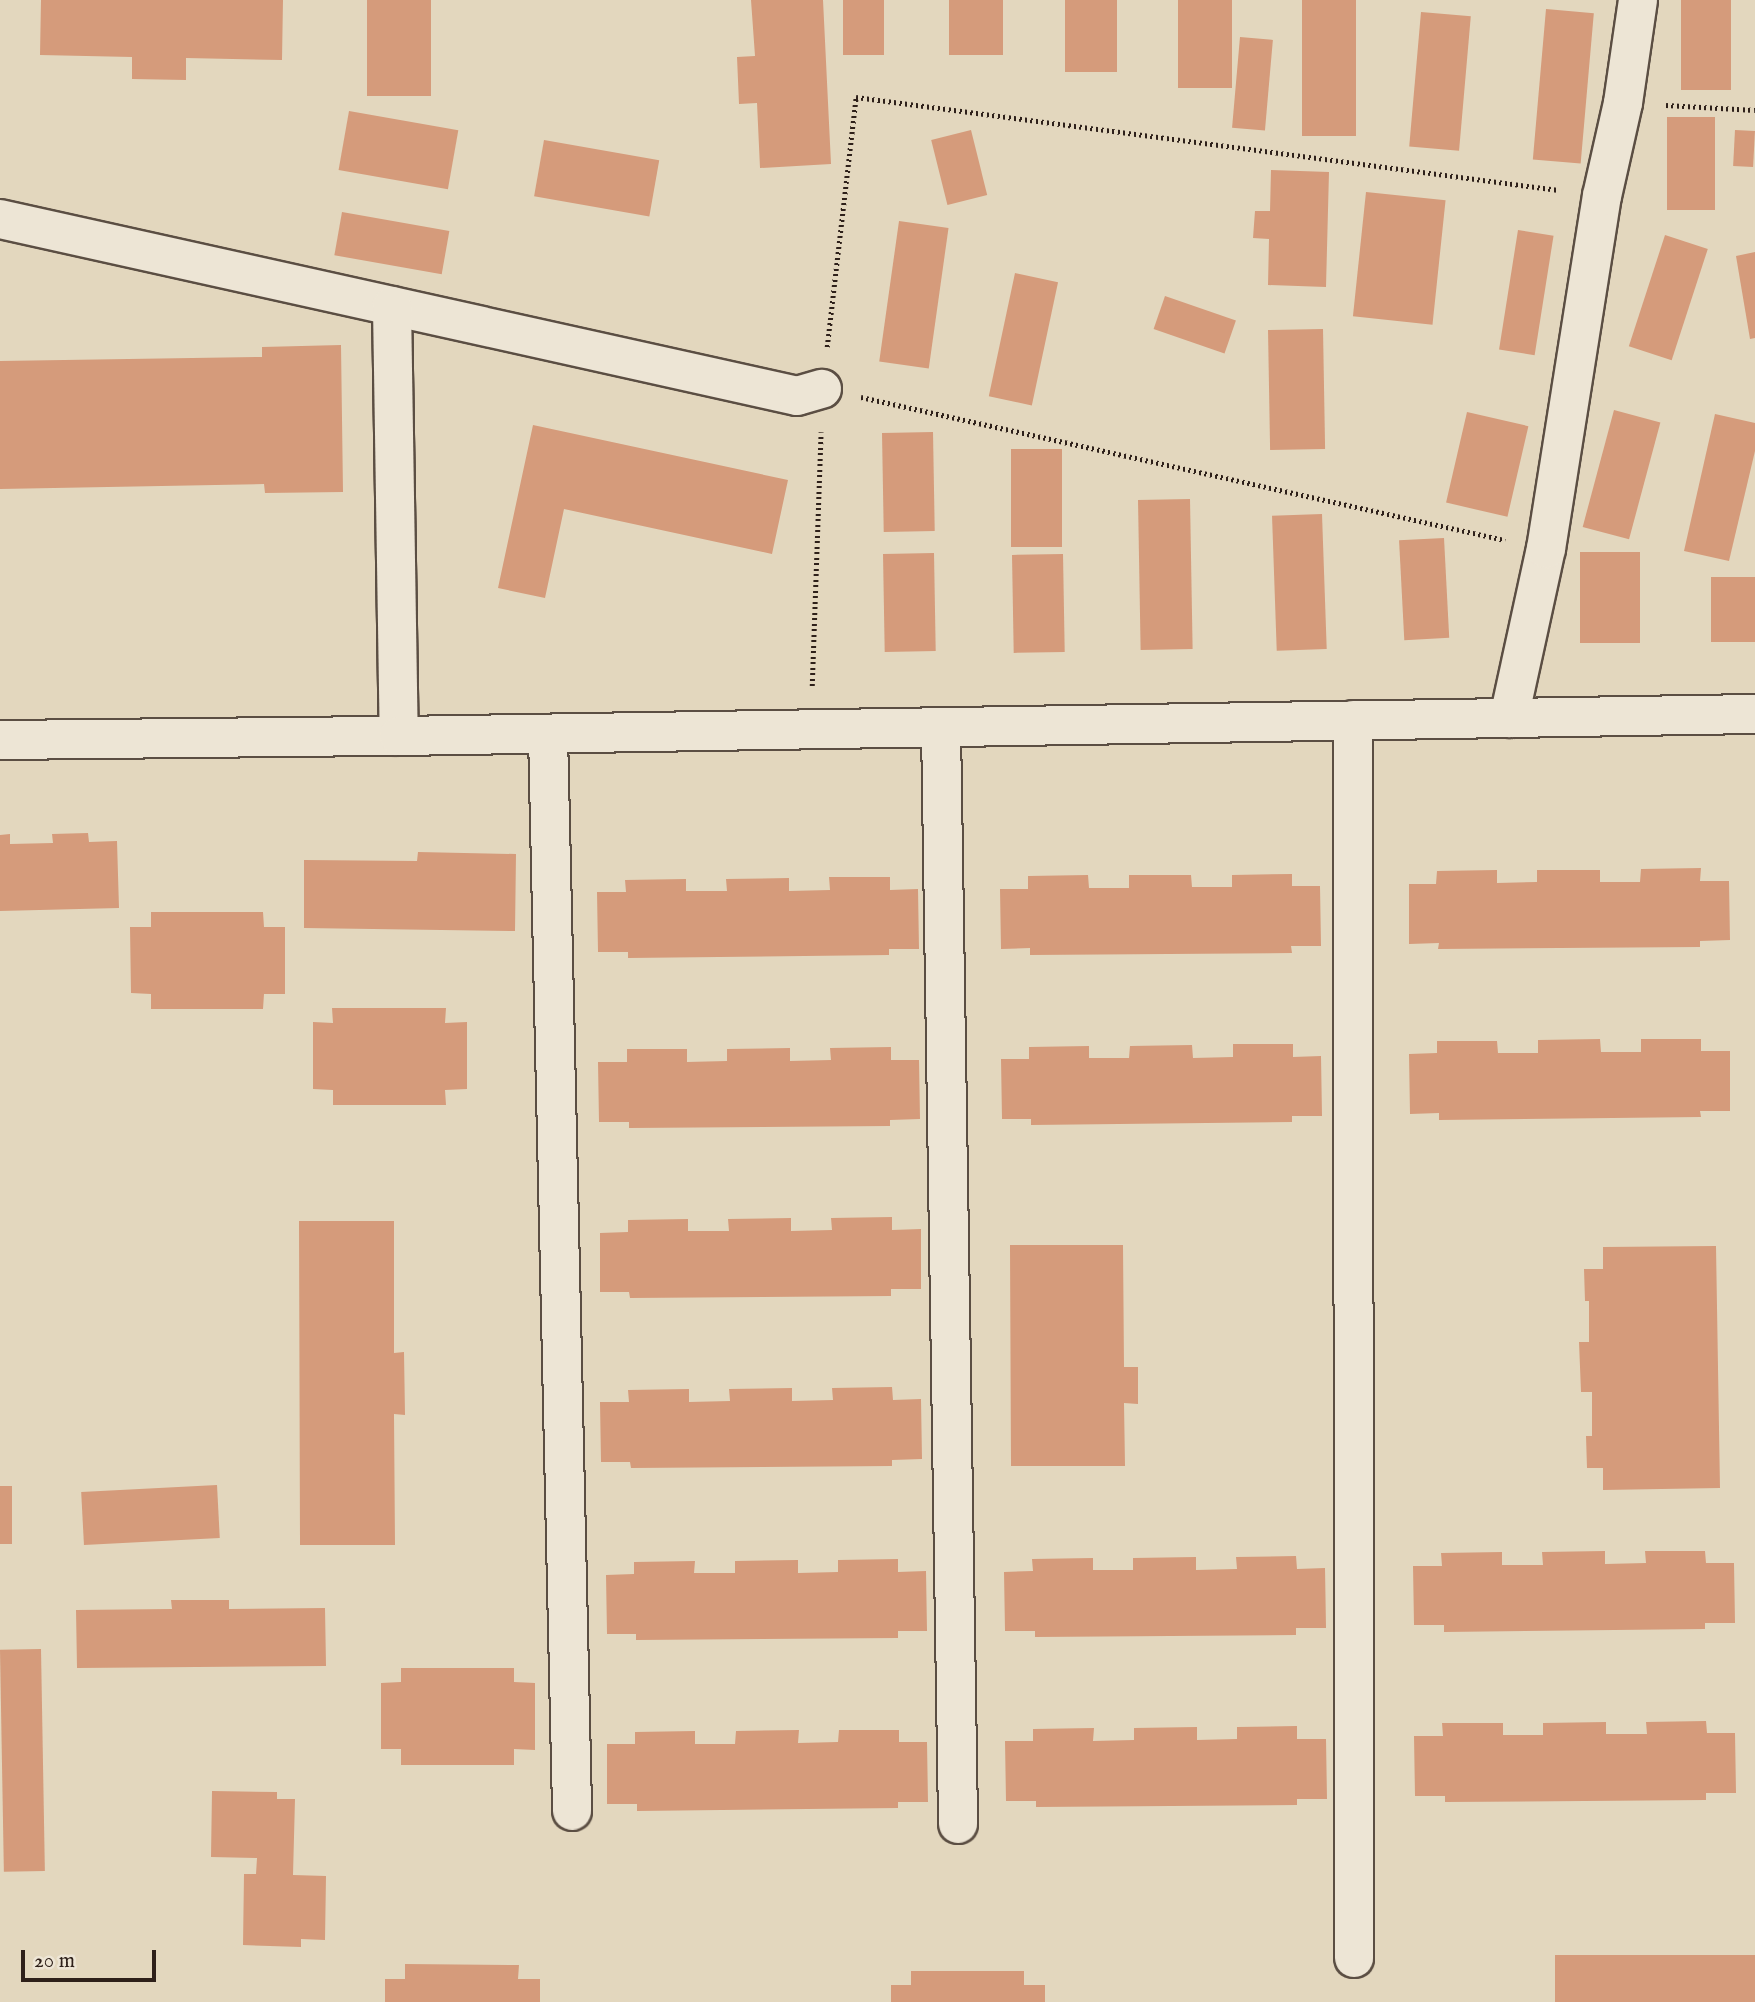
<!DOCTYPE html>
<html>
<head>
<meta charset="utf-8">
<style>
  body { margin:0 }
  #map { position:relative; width:1755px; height:2002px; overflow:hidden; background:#e3d7be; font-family:"IM FELL English",serif }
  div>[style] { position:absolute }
  .building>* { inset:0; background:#d59b7b; transform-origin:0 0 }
  .path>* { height:4.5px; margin-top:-2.25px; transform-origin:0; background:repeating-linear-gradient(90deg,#2e201a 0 2px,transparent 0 5.5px) }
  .roads { filter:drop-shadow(2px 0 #5b4e43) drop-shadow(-2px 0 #5b4e43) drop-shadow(0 2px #5b4e43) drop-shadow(0 -2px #5b4e43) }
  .minor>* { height:38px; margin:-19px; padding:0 19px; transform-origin:19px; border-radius:19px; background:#ede5d5 }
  span { translate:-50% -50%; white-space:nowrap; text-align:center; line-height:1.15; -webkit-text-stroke:7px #ede5d5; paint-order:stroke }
  .scale { position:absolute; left:21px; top:1950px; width:135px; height:32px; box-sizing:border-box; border:4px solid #2e201a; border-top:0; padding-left:9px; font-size:21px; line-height:24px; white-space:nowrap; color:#2e201a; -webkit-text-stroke:5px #ede5d5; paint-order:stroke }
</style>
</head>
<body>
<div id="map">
  <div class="building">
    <i style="clip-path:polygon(41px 0,283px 0,282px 60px,186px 58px,186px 80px,132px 79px,132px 57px,40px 55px)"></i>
    <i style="left:367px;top:0;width:64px;height:96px"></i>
    <i style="clip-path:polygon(751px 0,823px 0,831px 164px,760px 168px,757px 103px,739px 104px,737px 57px,755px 56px)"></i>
    <i style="left:843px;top:0;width:41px;height:55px"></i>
    <i style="left:949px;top:0;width:54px;height:55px"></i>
    <i style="left:1065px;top:0;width:52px;height:72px"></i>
    <i style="left:1178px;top:0;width:54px;height:88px"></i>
    <i style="left:1302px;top:0;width:54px;height:136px"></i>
    <i style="left:1681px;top:0;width:50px;height:90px"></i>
    <i style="left:1546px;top:9px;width:48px;height:151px;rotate:5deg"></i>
    <i style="left:1421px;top:12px;width:50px;height:135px;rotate:5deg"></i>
    <i style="left:1240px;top:37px;width:33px;height:91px;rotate:5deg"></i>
    <i style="left:349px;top:111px;width:111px;height:60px;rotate:10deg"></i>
    <i style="left:1667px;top:117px;width:48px;height:93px"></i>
    <i style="left:971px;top:130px;width:67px;height:41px;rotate:76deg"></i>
    <i style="left:1735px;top:130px;width:20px;height:36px;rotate:3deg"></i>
    <i style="left:544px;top:140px;width:117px;height:57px;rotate:10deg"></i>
    <i style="clip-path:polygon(1271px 170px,1329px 172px,1326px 287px,1268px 285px,1269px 239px,1253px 238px,1255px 211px,1270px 211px)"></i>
    <i style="left:1366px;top:192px;width:80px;height:125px;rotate:6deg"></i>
    <i style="left:342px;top:212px;width:109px;height:44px;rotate:10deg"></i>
    <i style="left:899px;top:221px;width:50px;height:142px;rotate:8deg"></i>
    <i style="left:1518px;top:230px;width:36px;height:121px;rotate:9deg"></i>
    <i style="left:1665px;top:235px;width:45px;height:117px;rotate:18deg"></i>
    <i style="clip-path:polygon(1755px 252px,1755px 338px,1750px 339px,1736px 256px)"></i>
    <i style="left:1015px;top:273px;width:44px;height:126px;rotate:12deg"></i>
    <i style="left:1165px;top:296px;width:75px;height:35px;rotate:19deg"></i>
    <i style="left:1323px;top:329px;width:120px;height:55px;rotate:89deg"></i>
    <i style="clip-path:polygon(341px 345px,343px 492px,265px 493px,264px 484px,0 489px,0 361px,262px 357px,262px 347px)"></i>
    <i style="left:1614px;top:410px;width:48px;height:121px;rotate:15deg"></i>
    <i style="left:1467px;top:412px;width:63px;height:93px;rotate:13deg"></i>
    <i style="clip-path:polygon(1715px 414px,1755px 423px,1755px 451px,1729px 561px,1684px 551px)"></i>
    <i style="clip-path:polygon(533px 425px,788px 480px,772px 554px,564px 509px,545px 598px,498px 588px)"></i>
    <i style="left:933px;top:432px;width:99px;height:51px;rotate:89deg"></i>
    <i style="left:1011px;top:449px;width:51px;height:98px"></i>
    <i style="left:1190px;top:499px;width:150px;height:52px;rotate:89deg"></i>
    <i style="left:1322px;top:514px;width:135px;height:50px;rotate:88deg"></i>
    <i style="left:1444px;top:538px;width:100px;height:45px;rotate:87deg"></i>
    <i style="left:1580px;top:552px;width:60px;height:91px"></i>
    <i style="left:934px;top:553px;width:98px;height:51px;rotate:89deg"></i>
    <i style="left:1063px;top:554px;width:98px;height:51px;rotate:89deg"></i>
    <i style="left:1711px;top:577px;width:44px;height:65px"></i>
    <i style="clip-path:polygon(88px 833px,89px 842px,117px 841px,119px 908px,0 911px,0 835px,10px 834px,10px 844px,53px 843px,52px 834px)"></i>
    <i style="clip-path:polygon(418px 852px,516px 854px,515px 931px,304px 928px,304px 860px,417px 861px)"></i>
    <i style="clip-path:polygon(1701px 868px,1700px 881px,1729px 881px,1730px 940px,1700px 941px,1700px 947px,1438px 949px,1439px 943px,1409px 944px,1409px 884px,1436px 884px,1437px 871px,1497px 870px,1497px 883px,1537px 882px,1537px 870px,1600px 870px,1600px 882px,1640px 882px,1641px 869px)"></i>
    <i style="clip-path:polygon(1292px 874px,1292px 886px,1320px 886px,1321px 946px,1291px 946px,1292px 953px,1030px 955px,1030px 948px,1001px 949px,1000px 889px,1028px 889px,1028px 876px,1088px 875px,1089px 888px,1129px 888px,1129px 875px,1191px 875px,1192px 887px,1232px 887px,1232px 875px)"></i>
    <i style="clip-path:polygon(829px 877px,890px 877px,890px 890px,918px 889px,919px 949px,889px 949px,889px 955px,628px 958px,628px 952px,598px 952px,597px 892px,626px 892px,625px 880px,686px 879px,686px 891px,727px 891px,726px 879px,789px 878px,789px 891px,830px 890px)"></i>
    <i style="clip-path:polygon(151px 912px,263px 912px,264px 927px,285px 927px,285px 994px,264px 994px,263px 1009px,151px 1009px,151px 994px,131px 993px,130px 927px,151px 927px)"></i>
    <i style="clip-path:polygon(332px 1008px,446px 1008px,445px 1023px,467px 1022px,467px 1089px,445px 1090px,446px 1105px,333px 1105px,333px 1090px,313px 1089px,313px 1022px,333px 1023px)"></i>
    <i style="clip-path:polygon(1600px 1039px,1601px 1052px,1641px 1052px,1641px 1039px,1701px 1039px,1701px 1051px,1730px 1051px,1730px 1111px,1700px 1111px,1701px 1117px,1439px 1120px,1439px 1113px,1410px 1114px,1409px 1054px,1437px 1053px,1437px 1041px,1497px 1041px,1498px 1053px,1538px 1053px,1538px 1040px)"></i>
    <i style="clip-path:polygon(1233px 1044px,1293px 1044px,1293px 1057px,1321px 1056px,1322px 1116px,1292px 1116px,1292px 1122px,1031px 1125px,1031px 1119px,1002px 1119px,1001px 1059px,1029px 1059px,1029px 1047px,1089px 1046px,1089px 1058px,1129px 1058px,1130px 1046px,1192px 1045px,1193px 1058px,1233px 1057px)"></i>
    <i style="clip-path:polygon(891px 1047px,891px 1060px,919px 1060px,920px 1119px,890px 1120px,890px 1126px,629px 1128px,629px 1122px,599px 1122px,598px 1062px,627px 1062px,627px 1049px,687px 1049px,687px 1062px,727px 1061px,727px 1049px,790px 1048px,790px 1061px,831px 1060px,830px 1048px)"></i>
    <i style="clip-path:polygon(892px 1217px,892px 1230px,921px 1229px,921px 1289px,891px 1289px,891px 1296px,630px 1298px,629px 1292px,600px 1292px,600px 1233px,628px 1232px,628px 1220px,688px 1219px,688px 1231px,729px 1231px,728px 1219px,791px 1218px,791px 1231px,832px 1230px,831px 1218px)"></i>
    <i style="clip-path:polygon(299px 1221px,394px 1221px,394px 1353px,404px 1352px,405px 1415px,394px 1414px,395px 1545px,300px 1545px)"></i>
    <i style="clip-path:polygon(1010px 1245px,1123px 1245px,1124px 1367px,1138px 1367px,1138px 1404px,1124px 1403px,1125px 1466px,1011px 1466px)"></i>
    <i style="clip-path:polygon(1716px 1246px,1720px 1488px,1603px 1490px,1603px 1468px,1587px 1468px,1586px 1436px,1592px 1436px,1592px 1392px,1581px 1392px,1579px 1342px,1589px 1342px,1589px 1301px,1585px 1301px,1584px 1269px,1603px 1269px,1603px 1247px)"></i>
    <i style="clip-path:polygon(892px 1387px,893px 1400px,921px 1399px,922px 1459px,892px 1460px,892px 1466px,631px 1468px,630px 1462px,601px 1462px,600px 1402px,629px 1402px,628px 1390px,689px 1389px,689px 1402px,730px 1401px,729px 1389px,792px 1388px,792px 1401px,833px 1400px,832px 1388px)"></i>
    <i style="left:217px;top:1485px;width:53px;height:136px;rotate:87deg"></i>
    <i style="left:0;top:1486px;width:12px;height:58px"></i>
    <i style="clip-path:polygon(1605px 1551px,1605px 1564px,1646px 1563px,1645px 1551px,1705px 1551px,1706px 1563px,1734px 1563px,1735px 1623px,1705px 1623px,1705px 1629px,1444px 1632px,1444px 1625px,1414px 1625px,1413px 1566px,1442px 1566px,1441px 1553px,1502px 1552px,1502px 1565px,1543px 1565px,1542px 1552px)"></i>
    <i style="clip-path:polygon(1296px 1556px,1297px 1569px,1325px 1568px,1326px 1628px,1296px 1628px,1296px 1635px,1035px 1637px,1035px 1631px,1005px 1631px,1004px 1572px,1033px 1571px,1032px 1559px,1093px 1558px,1093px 1570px,1133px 1570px,1133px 1558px,1196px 1557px,1196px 1570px,1237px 1569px,1236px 1557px)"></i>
    <i style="clip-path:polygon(898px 1559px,898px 1572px,926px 1571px,927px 1631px,898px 1631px,898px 1638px,636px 1640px,636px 1634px,607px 1634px,606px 1575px,634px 1574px,634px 1562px,695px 1561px,694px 1573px,735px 1573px,735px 1561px,798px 1560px,798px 1573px,838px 1572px,838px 1560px)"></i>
    <i style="clip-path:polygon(171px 1600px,229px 1600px,229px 1609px,325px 1608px,326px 1666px,77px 1668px,76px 1610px,172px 1609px)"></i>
    <i style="left:41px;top:1649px;width:222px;height:41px;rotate:89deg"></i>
    <i style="clip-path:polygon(401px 1668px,514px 1668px,514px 1682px,535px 1683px,535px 1750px,514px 1749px,514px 1765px,401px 1765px,401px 1749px,381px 1749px,381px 1683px,401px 1682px)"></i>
    <i style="clip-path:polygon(1706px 1721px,1707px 1733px,1735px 1733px,1736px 1793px,1706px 1793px,1706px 1800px,1445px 1802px,1445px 1796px,1415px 1796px,1414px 1736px,1443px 1736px,1442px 1723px,1503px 1723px,1503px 1735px,1543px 1735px,1543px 1723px,1606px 1722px,1606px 1734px,1647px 1734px,1646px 1722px)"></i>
    <i style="clip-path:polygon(1297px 1726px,1297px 1739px,1326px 1739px,1327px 1799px,1297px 1799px,1297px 1805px,1036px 1807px,1036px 1801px,1006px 1801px,1005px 1741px,1033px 1741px,1033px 1729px,1094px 1728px,1093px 1741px,1134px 1740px,1134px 1728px,1197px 1727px,1197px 1740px,1237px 1739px,1237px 1727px)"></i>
    <i style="clip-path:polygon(799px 1730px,798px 1743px,838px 1742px,839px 1730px,899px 1730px,899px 1742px,927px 1742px,928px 1802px,898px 1802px,898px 1808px,637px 1811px,637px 1804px,607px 1804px,607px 1744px,635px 1744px,635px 1732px,695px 1731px,695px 1744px,735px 1744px,736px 1731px)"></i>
    <i style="clip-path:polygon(212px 1791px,277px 1792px,277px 1799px,295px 1799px,293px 1875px,326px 1876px,325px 1940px,301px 1939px,301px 1947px,243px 1945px,244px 1874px,256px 1874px,257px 1858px,211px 1857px)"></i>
    <i style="left:1755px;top:1955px;width:47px;height:200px;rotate:90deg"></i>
    <i style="clip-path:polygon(405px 1964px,519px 1965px,518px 1979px,540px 1979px,540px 2002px,385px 2002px,385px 1979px,405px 1979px)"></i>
    <i style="clip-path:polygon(911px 1971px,1024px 1971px,1024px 1985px,1045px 1985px,1045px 2002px,891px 2002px,891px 1985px,911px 1985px)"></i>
  </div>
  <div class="path">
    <i style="left:1666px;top:105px;width:89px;rotate:3.2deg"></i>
    <i style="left:827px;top:347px;width:252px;rotate:-83.4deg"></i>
    <i style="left:856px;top:97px;width:709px;rotate:7.54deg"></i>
    <i style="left:861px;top:397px;width:660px;rotate:12.52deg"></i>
    <i style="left:812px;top:686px;width:254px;rotate:-88deg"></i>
  </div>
  <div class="roads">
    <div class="minor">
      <i style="left:0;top:219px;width:816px;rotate:12.52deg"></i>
      <i style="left:797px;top:396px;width:26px;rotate:-16deg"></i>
      <i style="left:392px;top:306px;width:430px;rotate:89.1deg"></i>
      <i style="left:1509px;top:718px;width:173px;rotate:-77.7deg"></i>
      <i style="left:1546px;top:549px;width:357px;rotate:-81deg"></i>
      <i style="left:1602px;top:196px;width:95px;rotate:-77.3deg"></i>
      <i style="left:1623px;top:103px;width:104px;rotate:-81.7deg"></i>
      <i style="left:1353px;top:720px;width:1238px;rotate:89.95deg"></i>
      <i style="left:941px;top:727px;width:1097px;rotate:89.11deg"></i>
      <i style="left:548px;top:734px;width:1077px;rotate:88.72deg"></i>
      <i style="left:0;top:740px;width:399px;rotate:-0.6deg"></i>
      <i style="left:399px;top:736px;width:1356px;rotate:-0.93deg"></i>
    </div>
  </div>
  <div class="scale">20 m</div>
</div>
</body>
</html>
